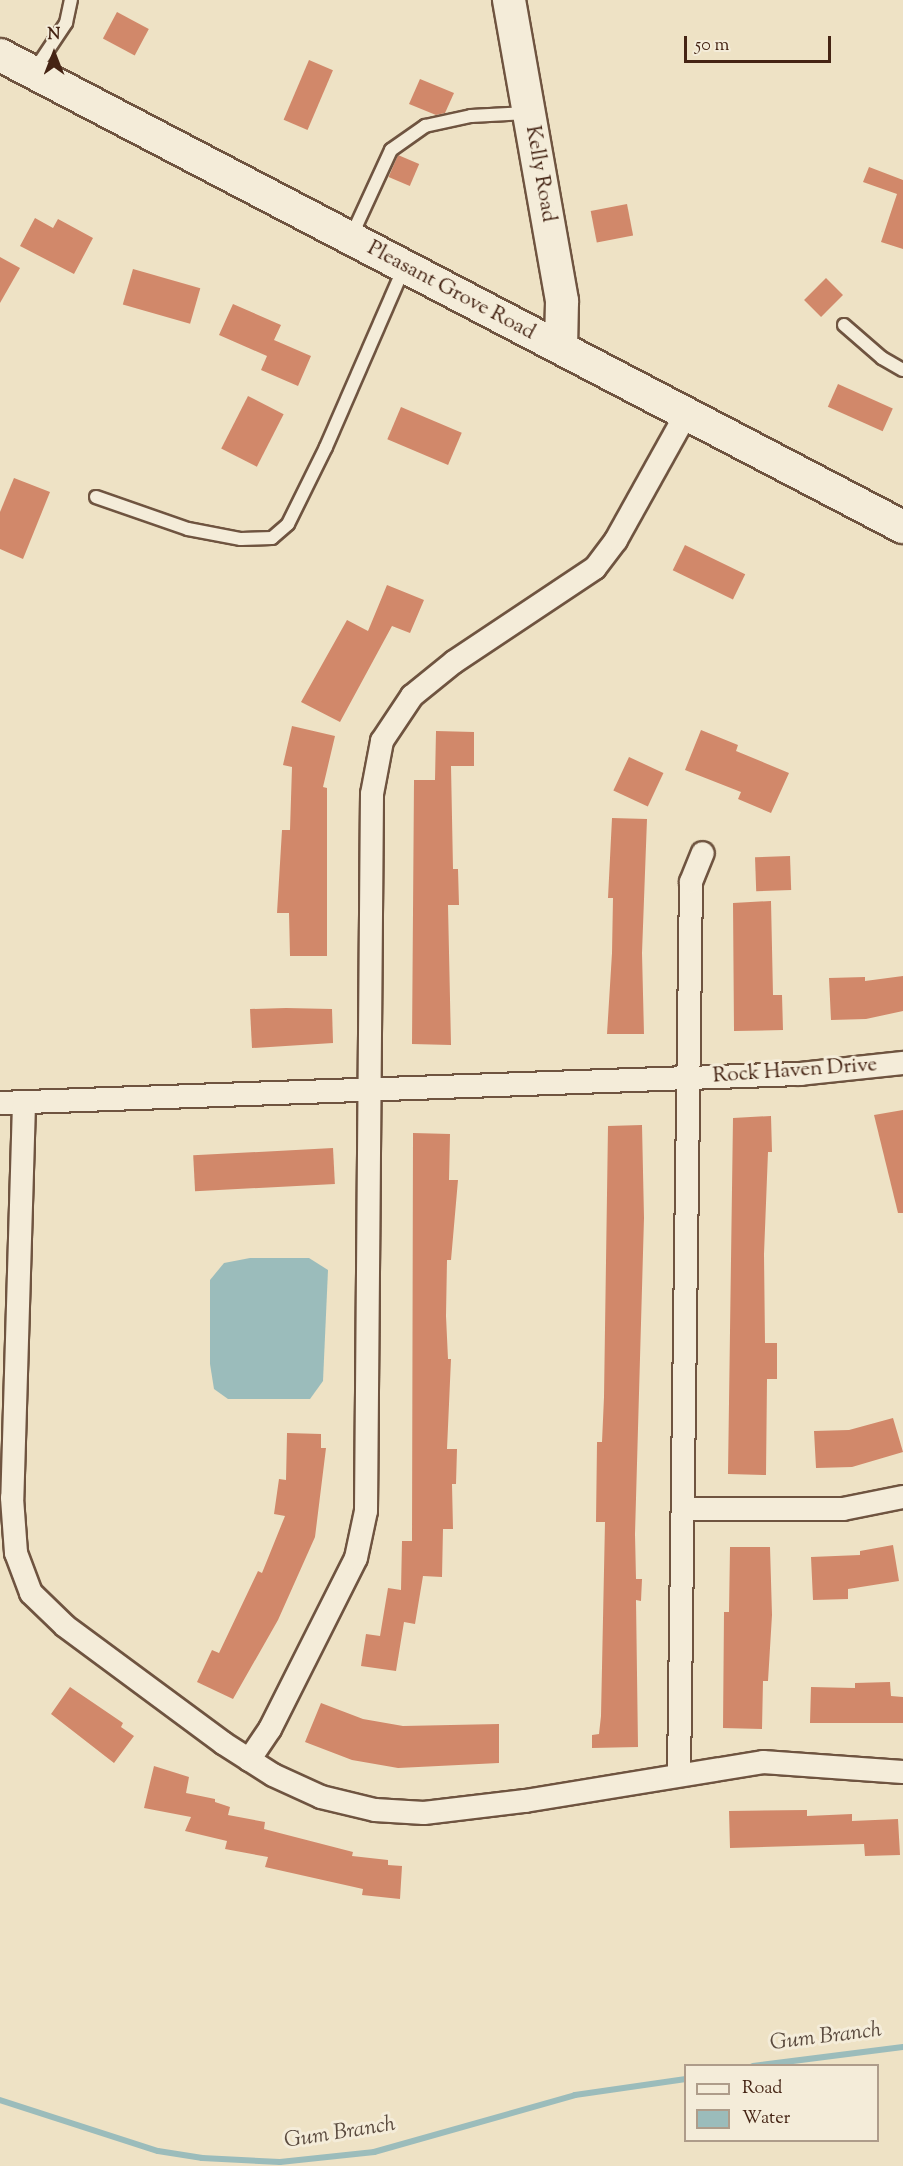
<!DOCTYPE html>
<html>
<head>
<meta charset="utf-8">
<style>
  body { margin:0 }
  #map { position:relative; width:903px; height:2166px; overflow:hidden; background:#eee2c5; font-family:"Sorts Mill Goudy",serif }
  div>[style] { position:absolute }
  .water>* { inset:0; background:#9bbcbb }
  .stream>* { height:6px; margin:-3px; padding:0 3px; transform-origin:3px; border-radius:3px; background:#9bbcbb }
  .building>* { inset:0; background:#d1886a; transform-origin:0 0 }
  .roads { filter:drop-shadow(2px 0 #6f5440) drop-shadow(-2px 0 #6f5440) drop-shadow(0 2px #6f5440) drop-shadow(0 -2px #6f5440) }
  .lane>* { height:12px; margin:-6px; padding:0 6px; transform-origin:6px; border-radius:6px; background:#f4ecd9 }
  .street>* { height:22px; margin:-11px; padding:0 11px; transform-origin:11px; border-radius:11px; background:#f4ecd9 }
  .secondary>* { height:32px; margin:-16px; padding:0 16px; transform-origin:16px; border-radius:16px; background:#f4ecd9 }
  span { translate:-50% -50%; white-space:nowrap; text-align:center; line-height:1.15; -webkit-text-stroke:6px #f4ecd9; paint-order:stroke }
  .street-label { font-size:21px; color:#452414 }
  .water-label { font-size:22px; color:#5a4a3e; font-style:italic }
  .legend { position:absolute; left:684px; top:2064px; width:195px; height:78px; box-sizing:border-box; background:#f4ecd9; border:2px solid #ae9c8a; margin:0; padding:8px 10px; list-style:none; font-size:18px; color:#452414 }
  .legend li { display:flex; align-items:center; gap:12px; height:30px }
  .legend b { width:30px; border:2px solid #ae9c8a }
  .north { position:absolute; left:24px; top:24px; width:60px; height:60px; -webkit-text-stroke:4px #f4ecd9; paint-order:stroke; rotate:0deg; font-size:16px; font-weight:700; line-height:24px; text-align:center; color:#452414 }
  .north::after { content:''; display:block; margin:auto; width:21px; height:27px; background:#452414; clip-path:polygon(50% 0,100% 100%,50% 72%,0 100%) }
  .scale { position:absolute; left:684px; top:36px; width:147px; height:27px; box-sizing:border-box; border:3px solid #452414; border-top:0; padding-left:8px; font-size:18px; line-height:21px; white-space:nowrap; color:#452414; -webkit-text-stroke:4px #f4ecd9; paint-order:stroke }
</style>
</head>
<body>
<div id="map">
  <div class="water">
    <i style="clip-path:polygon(250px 1258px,309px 1258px,328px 1270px,323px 1381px,310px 1399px,228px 1399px,214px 1389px,210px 1364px,210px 1280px,224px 1263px)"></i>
  </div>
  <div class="stream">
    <i style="left:753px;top:2066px;width:151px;rotate:-7.2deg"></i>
    <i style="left:0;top:2100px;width:166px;rotate:17.9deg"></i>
    <i style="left:158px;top:2151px;width:45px;rotate:9deg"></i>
    <i style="left:202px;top:2158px;width:78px;rotate:2.9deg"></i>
    <i style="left:280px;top:2162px;width:95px;rotate:-6.1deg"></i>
    <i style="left:374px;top:2152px;width:209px;rotate:-15.8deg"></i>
    <i style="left:575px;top:2095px;width:112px;rotate:-8.2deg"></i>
  </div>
  <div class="building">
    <i style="left:117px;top:12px;width:36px;height:30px;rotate:28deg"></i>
    <i style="left:309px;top:60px;width:26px;height:65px;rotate:23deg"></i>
    <i style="clip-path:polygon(420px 79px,454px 93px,445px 113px,436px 115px,409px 104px)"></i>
    <i style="left:398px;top:155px;width:23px;height:24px;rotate:23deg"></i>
    <i style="clip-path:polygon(869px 167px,903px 180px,903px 249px,881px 242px,897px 194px,863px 182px)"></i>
    <i style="left:627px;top:204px;width:32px;height:37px;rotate:79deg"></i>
    <i style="clip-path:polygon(35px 218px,53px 228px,58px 219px,93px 238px,74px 274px,20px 246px)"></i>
    <i style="clip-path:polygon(0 257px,20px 268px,0 303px)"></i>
    <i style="left:133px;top:269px;width:70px;height:37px;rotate:16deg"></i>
    <i style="left:826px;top:278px;width:24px;height:31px;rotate:45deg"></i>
    <i style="clip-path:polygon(233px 304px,281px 325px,274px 340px,311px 356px,298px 386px,261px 370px,267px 356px,219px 335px)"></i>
    <i style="left:838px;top:384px;width:60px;height:25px;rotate:24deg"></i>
    <i style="left:248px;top:396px;width:40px;height:59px;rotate:27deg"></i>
    <i style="left:401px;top:407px;width:66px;height:35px;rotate:23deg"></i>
    <i style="clip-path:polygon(14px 478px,50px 492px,23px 559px,0 549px,0 512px)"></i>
    <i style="left:685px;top:545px;width:67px;height:28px;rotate:26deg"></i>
    <i style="clip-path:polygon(387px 585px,424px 600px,410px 633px,392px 626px,340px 722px,301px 702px,347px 620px,368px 631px)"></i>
    <i style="clip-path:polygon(292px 726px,335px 736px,323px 787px,327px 788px,327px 956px,290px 956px,289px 913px,277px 913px,282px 830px,290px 830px,292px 767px,283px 765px)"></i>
    <i style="clip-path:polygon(701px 730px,738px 745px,736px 751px,789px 773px,771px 813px,738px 799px,741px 792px,685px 770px)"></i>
    <i style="clip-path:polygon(436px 731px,474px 732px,474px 766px,451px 766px,453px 869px,458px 869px,459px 905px,448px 905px,451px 1045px,412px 1044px,414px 780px,435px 780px)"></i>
    <i style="left:629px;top:757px;width:38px;height:37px;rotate:25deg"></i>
    <i style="clip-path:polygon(612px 818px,647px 819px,642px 953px,644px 1034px,607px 1034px,612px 953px,613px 898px,608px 898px)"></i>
    <i style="left:790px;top:856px;width:34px;height:35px;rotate:88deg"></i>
    <i style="clip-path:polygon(771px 901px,773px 995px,782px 995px,783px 1030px,734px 1031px,733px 903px)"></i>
    <i style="clip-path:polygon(903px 976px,903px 1011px,866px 1019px,831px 1020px,829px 978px,865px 977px,865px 981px)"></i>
    <i style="clip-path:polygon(286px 1008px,332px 1009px,333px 1043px,252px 1048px,250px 1009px)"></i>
    <i style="clip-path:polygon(903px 1110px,903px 1213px,898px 1213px,874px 1115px)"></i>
    <i style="clip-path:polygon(771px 1116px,772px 1152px,768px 1152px,764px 1254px,765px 1343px,777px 1343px,777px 1379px,767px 1379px,766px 1475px,728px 1474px,733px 1118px)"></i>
    <i style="clip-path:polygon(642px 1125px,644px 1218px,635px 1534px,636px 1579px,642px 1579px,641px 1601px,636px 1600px,638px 1747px,592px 1748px,592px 1735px,599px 1734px,601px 1716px,605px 1522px,596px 1522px,597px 1442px,602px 1442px,604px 1397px,608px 1126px)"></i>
    <i style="clip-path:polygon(413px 1133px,450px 1134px,449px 1180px,458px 1180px,451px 1260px,447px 1260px,446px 1316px,448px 1359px,451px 1359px,447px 1449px,457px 1449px,456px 1484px,452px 1484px,453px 1529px,443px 1529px,442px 1577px,423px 1576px,415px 1624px,404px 1622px,396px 1671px,361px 1666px,366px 1634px,380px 1636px,388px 1588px,401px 1590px,402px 1541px,412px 1541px)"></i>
    <i style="left:333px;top:1148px;width:36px;height:140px;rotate:87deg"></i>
    <i style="clip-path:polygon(893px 1418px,903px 1452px,852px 1467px,816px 1468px,814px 1431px,849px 1430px)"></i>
    <i style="clip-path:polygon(287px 1433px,321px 1434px,321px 1448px,326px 1448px,315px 1537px,278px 1620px,233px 1699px,197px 1682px,212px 1650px,219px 1653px,258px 1571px,262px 1573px,285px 1516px,274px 1514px,279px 1479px,286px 1480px)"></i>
    <i style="clip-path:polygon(893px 1545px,899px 1581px,848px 1589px,848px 1599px,813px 1600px,811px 1557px,860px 1555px,860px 1551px)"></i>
    <i style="clip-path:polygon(730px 1547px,770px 1547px,772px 1615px,768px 1681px,763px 1681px,762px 1729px,723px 1728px,724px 1612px,729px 1612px)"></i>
    <i style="clip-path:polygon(890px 1682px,891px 1696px,903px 1697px,903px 1723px,810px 1723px,811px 1687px,855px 1688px,855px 1683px)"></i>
    <i style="clip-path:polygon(70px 1687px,123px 1723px,121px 1727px,134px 1736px,114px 1763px,51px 1714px)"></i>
    <i style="clip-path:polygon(321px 1703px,363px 1719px,403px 1726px,499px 1724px,499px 1763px,398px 1768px,352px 1760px,305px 1742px)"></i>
    <i style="clip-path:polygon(154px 1766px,189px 1777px,186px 1793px,215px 1799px,215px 1802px,230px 1807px,228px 1815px,265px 1822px,264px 1829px,353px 1852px,352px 1856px,388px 1860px,388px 1865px,402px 1866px,400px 1899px,362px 1895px,363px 1889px,265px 1867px,268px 1857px,225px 1849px,227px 1841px,185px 1831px,191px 1817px,144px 1808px)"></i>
    <i style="clip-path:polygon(807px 1810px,807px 1816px,852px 1814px,852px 1821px,898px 1819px,900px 1855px,865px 1856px,864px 1844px,730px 1848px,729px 1811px)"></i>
  </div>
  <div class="roads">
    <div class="lane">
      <i style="left:34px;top:71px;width:58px;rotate:-56.3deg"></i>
      <i style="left:66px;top:23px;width:24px;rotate:-78deg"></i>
      <i style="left:351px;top:237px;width:96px;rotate:-65.3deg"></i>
      <i style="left:391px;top:150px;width:42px;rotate:-35.2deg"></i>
      <i style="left:425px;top:126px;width:47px;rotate:-12.3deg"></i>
      <i style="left:471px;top:116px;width:56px;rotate:-3.1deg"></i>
      <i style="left:844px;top:325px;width:50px;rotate:41deg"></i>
      <i style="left:882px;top:358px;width:24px;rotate:30deg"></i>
      <i style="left:96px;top:497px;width:97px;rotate:19.2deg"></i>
      <i style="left:188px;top:529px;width:54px;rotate:10.7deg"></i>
      <i style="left:241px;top:539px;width:31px;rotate:-2deg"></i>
      <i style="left:272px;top:538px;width:21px;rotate:-41deg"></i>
      <i style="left:288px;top:524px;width:86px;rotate:-63.7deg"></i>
      <i style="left:326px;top:447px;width:195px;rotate:-66.5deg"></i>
    </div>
    <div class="street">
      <i style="left:0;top:1103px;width:801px;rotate:-2.08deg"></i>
      <i style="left:800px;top:1074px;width:104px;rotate:-6.1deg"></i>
      <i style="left:24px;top:1104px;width:394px;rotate:91.7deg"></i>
      <i style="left:12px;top:1498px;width:55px;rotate:85.8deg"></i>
      <i style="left:16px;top:1553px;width:43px;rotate:69.4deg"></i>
      <i style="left:31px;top:1593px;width:47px;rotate:44.1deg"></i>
      <i style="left:65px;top:1626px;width:197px;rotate:36.5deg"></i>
      <i style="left:223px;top:1743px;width:59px;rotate:32.6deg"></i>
      <i style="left:273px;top:1775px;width:53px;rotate:24.6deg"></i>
      <i style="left:321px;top:1797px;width:56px;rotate:13.5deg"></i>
      <i style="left:375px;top:1810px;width:49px;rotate:3.5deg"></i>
      <i style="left:424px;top:1813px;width:102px;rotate:-6.8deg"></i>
      <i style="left:525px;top:1801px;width:241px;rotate:-9.3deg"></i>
      <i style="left:763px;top:1762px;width:140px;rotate:4.1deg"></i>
      <i style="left:683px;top:1509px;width:160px"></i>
      <i style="left:843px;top:1509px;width:61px;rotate:-11.3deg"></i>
      <i style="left:249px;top:1760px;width:37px;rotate:-56deg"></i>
      <i style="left:270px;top:1729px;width:191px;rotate:-63.3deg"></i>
      <i style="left:356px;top:1558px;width:48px;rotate:-78deg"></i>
      <i style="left:366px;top:1511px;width:717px;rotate:-89.52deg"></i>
      <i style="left:372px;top:794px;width:54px;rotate:-79.3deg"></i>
      <i style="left:382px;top:741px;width:54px;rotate:-56.3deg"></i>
      <i style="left:412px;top:696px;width:54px;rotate:-39deg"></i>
      <i style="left:454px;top:662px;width:169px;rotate:-33.7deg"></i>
      <i style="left:595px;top:568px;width:35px;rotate:-53deg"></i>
      <i style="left:616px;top:540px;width:144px;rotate:-60.9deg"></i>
      <i style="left:679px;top:1774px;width:892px;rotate:-89.23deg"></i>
      <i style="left:691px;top:882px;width:31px;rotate:-68deg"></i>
    </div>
    <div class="secondary">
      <i style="left:509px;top:0;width:306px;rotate:80deg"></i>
      <i style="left:562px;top:301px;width:47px;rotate:91.2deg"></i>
      <i style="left:0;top:55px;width:1019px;rotate:27.6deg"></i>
    </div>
  </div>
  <div class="street-label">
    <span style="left:540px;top:174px;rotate:80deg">Kelly Road</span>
    <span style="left:451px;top:291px;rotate:28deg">Pleasant Grove Road</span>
    <span style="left:795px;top:1071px;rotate:-4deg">Rock Haven Drive</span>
  </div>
  <div class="water-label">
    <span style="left:826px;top:2038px;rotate:-7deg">Gum Branch</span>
    <span style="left:340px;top:2134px;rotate:-9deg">Gum Branch</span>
  </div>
  <ul class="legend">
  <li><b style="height:8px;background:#f4ecd9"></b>Road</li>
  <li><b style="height:16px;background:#9bbcbb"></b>Water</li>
  </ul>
  <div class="north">N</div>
  <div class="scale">50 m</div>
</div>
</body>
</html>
